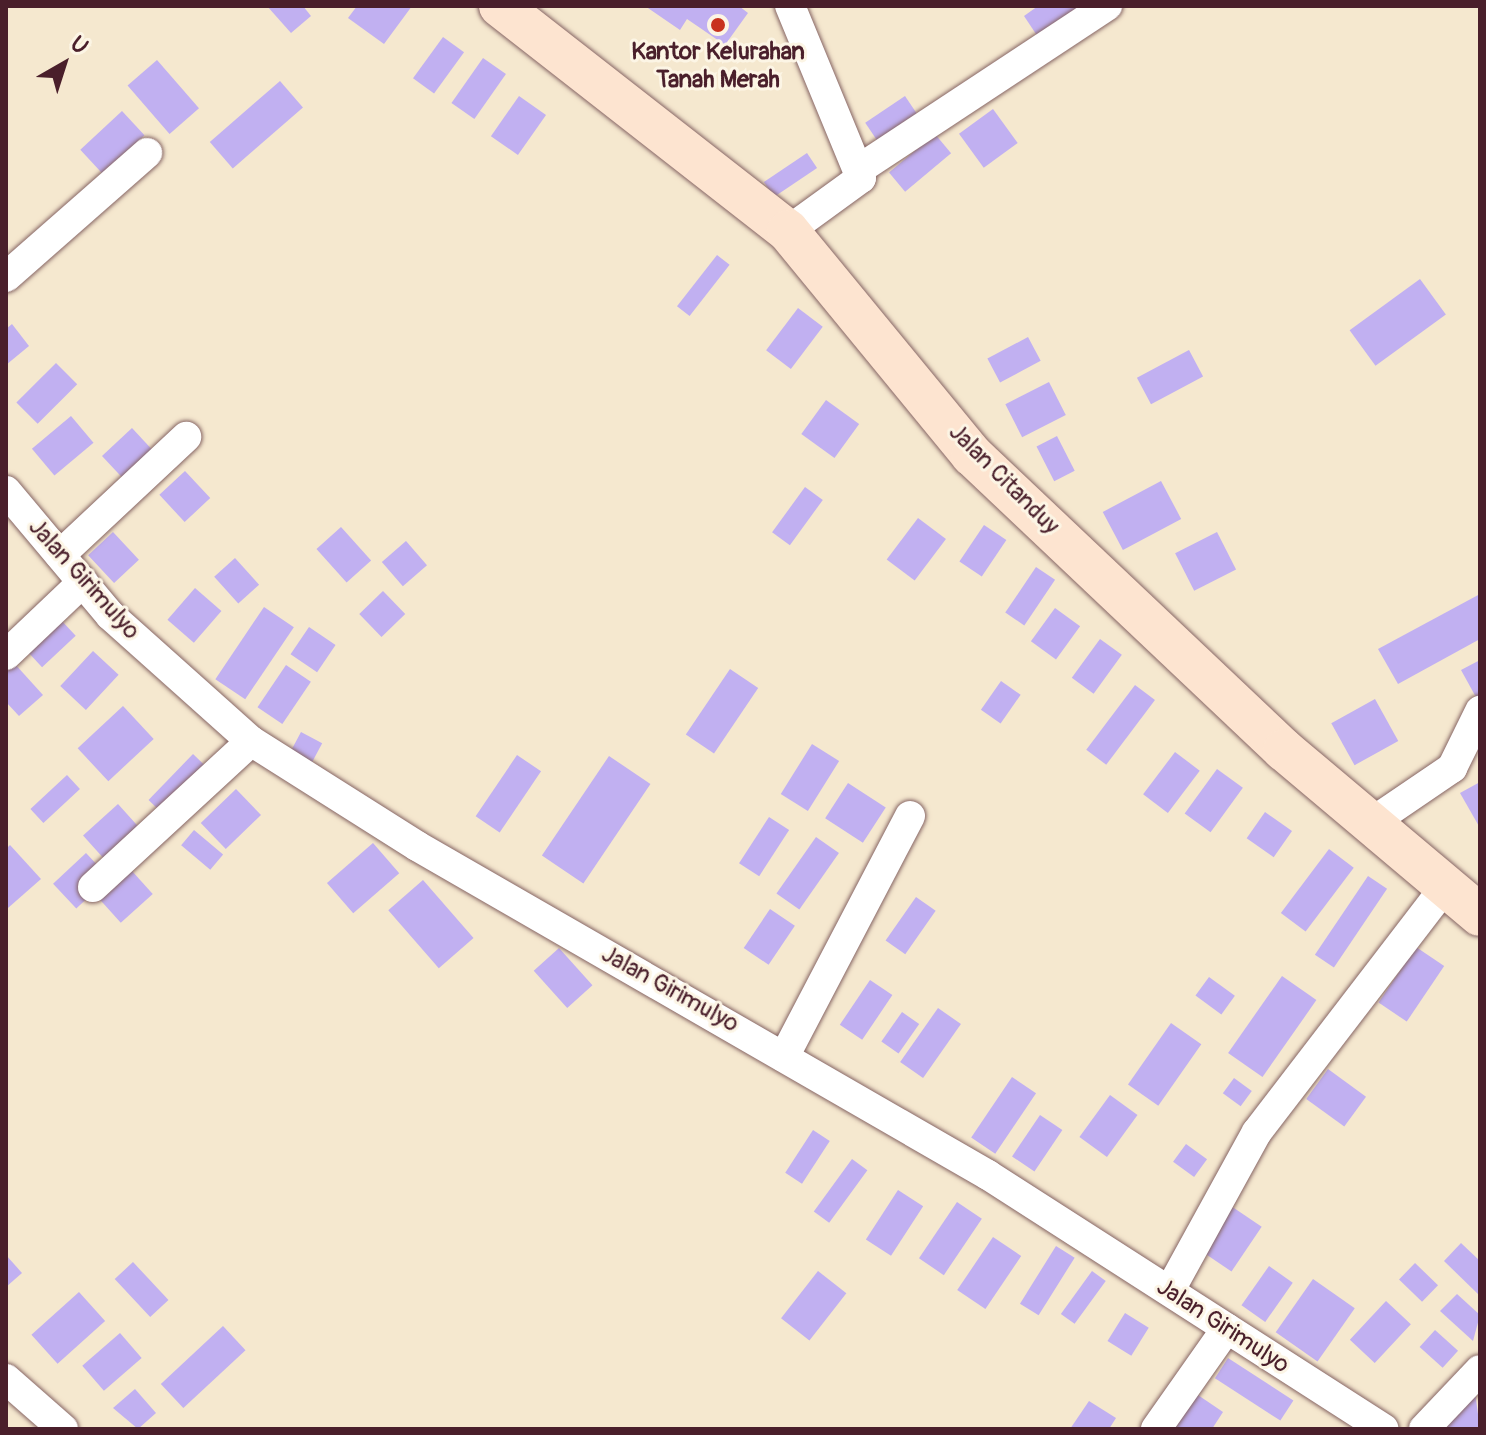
<!DOCTYPE html>
<html>
<head>
<meta charset="utf-8">
<style>
  body { margin:0 }
  #map { position:relative; width:1486px; height:1435px; overflow:hidden; background:#f5e8cf; font-family:Pangolin,sans-serif }
  div>[style] { position:absolute }
  [style*='--x'] { left:calc(var(--x)*1px); top:calc(var(--y)*1px); width:calc(var(--w)*1px); rotate:calc(var(--a)*1deg) }
  .building>* { inset:0; background:#c1b0f1; transform-origin:0 0 }
  .roads { filter:drop-shadow(0 0 2px #866564) drop-shadow(0 0 2px #866564) }
  .street>* { height:30px; margin:-15px; padding:0 15px; transform-origin:15px; border-radius:15px; background:#fff }
  .secondary>* { height:42px; margin:-21px; padding:0 21px; transform-origin:21px; border-radius:21px; background:#fde4d0 }
  .dots>* { width:22px; height:22px; translate:-50% -50%; box-sizing:border-box; border:4px solid #fcf5e5; border-radius:50% }
  span { translate:-50% -50%; white-space:nowrap; text-align:center; line-height:1.15; -webkit-text-stroke:6px #fcf5e5; paint-order:stroke }
  .poi-label { font-size:24px; color:#4a1f2b; font-weight:700 }
  .street-label { font-size:24px; color:#4a1f2b }
  .frame { position:absolute; inset:0; border:8px solid #4a1f2b; pointer-events:none }
  .north { position:absolute; left:24px; top:24px; width:80px; height:80px; -webkit-text-stroke:6px #fcf5e5; paint-order:stroke; rotate:39deg; font-size:22px; font-weight:700; line-height:32px; text-align:center; color:#4a1f2b }
  .north::after { content:''; display:block; margin:auto; width:28px; height:36px; background:#4a1f2b; clip-path:polygon(50% 0,100% 100%,50% 72%,0 100%) }
</style>
</head>
<body>
<div id="map">
  <div class="building">
    <i style="clip-path:polygon(267px 6px,303px 6px,311px 16px,291px 33px)"></i>
    <i style="clip-path:polygon(357px 6px,412px 6px,384px 44px,348px 18px)"></i>
    <i style="clip-path:polygon(645px 6px,739px 6px,748px 13px,725px 45px,687px 19px,680px 30px)"></i>
    <i style="clip-path:polygon(1038px 6px,1088px 6px,1040px 40px,1024px 16px)"></i>
    <i style="left:443px;top:37px;width:26px;height:51px;rotate:36deg"></i>
    <i style="left:483px;top:58px;width:28px;height:55px;rotate:35deg"></i>
    <i style="left:157px;top:60px;width:64px;height:39px;rotate:49deg"></i>
    <i style="left:280px;top:81px;width:35px;height:93px;rotate:49deg"></i>
    <i style="left:519px;top:96px;width:33px;height:49px;rotate:35deg"></i>
    <i style="left:905px;top:96px;width:27px;height:48px;rotate:56deg"></i>
    <i style="left:993px;top:109px;width:42px;height:42px;rotate:54deg"></i>
    <i style="left:122px;top:111px;width:33px;height:57px;rotate:47deg"></i>
    <i style="left:935px;top:134px;width:25px;height:60px;rotate:50deg"></i>
    <i style="left:807px;top:153px;width:18px;height:52px;rotate:56deg"></i>
    <i style="left:717px;top:255px;width:16px;height:65px;rotate:38deg"></i>
    <i style="left:1420px;top:279px;width:44px;height:87px;rotate:54deg"></i>
    <i style="left:798px;top:308px;width:31px;height:53px;rotate:37deg"></i>
    <i style="clip-path:polygon(12px 324px,29px 346px,6px 365px,6px 329px)"></i>
    <i style="left:1028px;top:337px;width:27px;height:46px;rotate:62deg"></i>
    <i style="left:1189px;top:350px;width:30px;height:59px;rotate:62deg"></i>
    <i style="left:56px;top:363px;width:30px;height:56px;rotate:45deg"></i>
    <i style="left:1049px;top:382px;width:37px;height:49px;rotate:63deg"></i>
    <i style="left:826px;top:400px;width:41px;height:42px;rotate:36deg"></i>
    <i style="left:71px;top:416px;width:35px;height:51px;rotate:50deg"></i>
    <i style="left:132px;top:428px;width:33px;height:41px;rotate:47deg"></i>
    <i style="left:1057px;top:436px;width:39px;height:23px;rotate:63deg"></i>
    <i style="left:185px;top:471px;width:37px;height:35px;rotate:47deg"></i>
    <i style="left:1161px;top:481px;width:43px;height:66px;rotate:62deg"></i>
    <i style="left:805px;top:487px;width:22px;height:56px;rotate:36deg"></i>
    <i style="left:918px;top:518px;width:35px;height:52px;rotate:37deg"></i>
    <i style="left:984px;top:525px;width:27px;height:44px;rotate:34deg"></i>
    <i style="left:341px;top:527px;width:45px;height:33px;rotate:48deg"></i>
    <i style="left:113px;top:532px;width:38px;height:34px;rotate:47deg"></i>
    <i style="left:1217px;top:532px;width:42px;height:47px;rotate:63deg"></i>
    <i style="left:406px;top:541px;width:32px;height:32px;rotate:49deg"></i>
    <i style="left:235px;top:558px;width:36px;height:28px;rotate:48deg"></i>
    <i style="left:1036px;top:567px;width:23px;height:55px;rotate:34deg"></i>
    <i style="left:195px;top:588px;width:35px;height:42px;rotate:41deg"></i>
    <i style="left:383px;top:591px;width:32px;height:33px;rotate:46deg"></i>
    <i style="clip-path:polygon(1480px 594px,1480px 639px,1398px 684px,1378px 649px)"></i>
    <i style="left:264px;top:607px;width:36px;height:87px;rotate:34deg"></i>
    <i style="left:1055px;top:608px;width:31px;height:41px;rotate:36deg"></i>
    <i style="left:60px;top:619px;width:23px;height:46px;rotate:47deg"></i>
    <i style="left:309px;top:627px;width:32px;height:33px;rotate:34deg"></i>
    <i style="left:1100px;top:639px;width:27px;height:48px;rotate:36deg"></i>
    <i style="left:93px;top:651px;width:35px;height:48px;rotate:43deg"></i>
    <i style="clip-path:polygon(1480px 660px,1480px 698px,1477px 699px,1461px 670px)"></i>
    <i style="clip-path:polygon(14px 663px,43px 695px,19px 716px,6px 702px,6px 670px)"></i>
    <i style="left:286px;top:665px;width:30px;height:51px;rotate:34deg"></i>
    <i style="left:730px;top:669px;width:34px;height:79px;rotate:34deg"></i>
    <i style="left:1001px;top:681px;width:24px;height:35px;rotate:35deg"></i>
    <i style="left:1135px;top:685px;width:25px;height:81px;rotate:37deg"></i>
    <i style="left:1375px;top:699px;width:48px;height:50px;rotate:61deg"></i>
    <i style="left:123px;top:706px;width:45px;height:62px;rotate:47deg"></i>
    <i style="left:301px;top:732px;width:24px;height:23px;rotate:28deg"></i>
    <i style="left:812px;top:744px;width:32px;height:59px;rotate:32deg"></i>
    <i style="left:1175px;top:752px;width:31px;height:53px;rotate:37deg"></i>
    <i style="left:193px;top:754px;width:36px;height:64px;rotate:44deg"></i>
    <i style="left:517px;top:755px;width:29px;height:74px;rotate:34deg"></i>
    <i style="left:609px;top:756px;width:50px;height:120px;rotate:34deg"></i>
    <i style="left:1217px;top:769px;width:32px;height:55px;rotate:36deg"></i>
    <i style="left:67px;top:775px;width:19px;height:50px;rotate:47deg"></i>
    <i style="clip-path:polygon(1480px 782px,1480px 828px,1460px 793px)"></i>
    <i style="left:848px;top:783px;width:45px;height:42px;rotate:33deg"></i>
    <i style="left:236px;top:789px;width:36px;height:49px;rotate:46deg"></i>
    <i style="left:118px;top:804px;width:46px;height:47px;rotate:48deg"></i>
    <i style="left:1265px;top:812px;width:33px;height:32px;rotate:35deg"></i>
    <i style="left:769px;top:817px;width:24px;height:55px;rotate:33deg"></i>
    <i style="left:194px;top:830px;width:38px;height:20px;rotate:40deg"></i>
    <i style="left:816px;top:837px;width:28px;height:69px;rotate:35deg"></i>
    <i style="left:373px;top:843px;width:40px;height:61px;rotate:49deg"></i>
    <i style="clip-path:polygon(10px 845px,41px 879px,8px 908px,6px 849px)"></i>
    <i style="left:1329px;top:849px;width:31px;height:80px;rotate:37deg"></i>
    <i style="left:86px;top:853px;width:34px;height:45px;rotate:47deg"></i>
    <i style="left:132px;top:871px;width:31px;height:43px;rotate:48deg"></i>
    <i style="left:1368px;top:876px;width:23px;height:95px;rotate:34deg"></i>
    <i style="left:423px;top:880px;width:77px;height:46px;rotate:49deg"></i>
    <i style="left:916px;top:897px;width:24px;height:53px;rotate:35deg"></i>
    <i style="left:770px;top:909px;width:30px;height:47px;rotate:34deg"></i>
    <i style="left:1416px;top:947px;width:34px;height:67px;rotate:34deg"></i>
    <i style="left:559px;top:948px;width:50px;height:34px;rotate:48deg"></i>
    <i style="left:1282px;top:976px;width:42px;height:94px;rotate:35deg"></i>
    <i style="left:1209px;top:977px;width:32px;height:23px;rotate:36deg"></i>
    <i style="left:870px;top:980px;width:27px;height:54px;rotate:34deg"></i>
    <i style="left:938px;top:1008px;width:28px;height:66px;rotate:35deg"></i>
    <i style="left:902px;top:1012px;width:21px;height:36px;rotate:35deg"></i>
    <i style="left:1171px;top:1023px;width:37px;height:75px;rotate:35deg"></i>
    <i style="left:1328px;top:1069px;width:47px;height:37px;rotate:36deg"></i>
    <i style="left:1012px;top:1077px;width:29px;height:73px;rotate:34deg"></i>
    <i style="left:1234px;top:1078px;width:22px;height:19px;rotate:36deg"></i>
    <i style="left:1110px;top:1095px;width:34px;height:52px;rotate:36deg"></i>
    <i style="left:1040px;top:1115px;width:27px;height:50px;rotate:34deg"></i>
    <i style="left:813px;top:1130px;width:20px;height:51px;rotate:33deg"></i>
    <i style="left:1186px;top:1144px;width:26px;height:22px;rotate:36deg"></i>
    <i style="left:852px;top:1159px;width:19px;height:65px;rotate:36deg"></i>
    <i style="left:898px;top:1190px;width:30px;height:59px;rotate:33deg"></i>
    <i style="left:957px;top:1202px;width:30px;height:68px;rotate:34deg"></i>
    <i style="left:1231px;top:1206px;width:37px;height:54px;rotate:34deg"></i>
    <i style="left:993px;top:1237px;width:34px;height:64px;rotate:34deg"></i>
    <i style="clip-path:polygon(1461px 1243px,1480px 1261px,1480px 1296px,1444px 1261px)"></i>
    <i style="left:1056px;top:1246px;width:22px;height:68px;rotate:32deg"></i>
    <i style="clip-path:polygon(6px 1255px,22px 1273px,6px 1287px)"></i>
    <i style="left:133px;top:1262px;width:52px;height:25px;rotate:47deg"></i>
    <i style="left:1415px;top:1263px;width:32px;height:23px;rotate:44deg"></i>
    <i style="left:1269px;top:1266px;width:29px;height:48px;rotate:35deg"></i>
    <i style="left:818px;top:1271px;width:36px;height:60px;rotate:38deg"></i>
    <i style="left:1092px;top:1271px;width:17px;height:53px;rotate:36deg"></i>
    <i style="left:1313px;top:1279px;width:51px;height:65px;rotate:35deg"></i>
    <i style="left:79px;top:1292px;width:39px;height:64px;rotate:48deg"></i>
    <i style="clip-path:polygon(1457px 1294px,1480px 1315px,1473px 1341px,1440px 1311px)"></i>
    <i style="left:1386px;top:1301px;width:34px;height:53px;rotate:43deg"></i>
    <i style="left:1125px;top:1313px;width:28px;height:33px;rotate:32deg"></i>
    <i style="left:223px;top:1326px;width:33px;height:85px;rotate:47deg"></i>
    <i style="left:1435px;top:1330px;width:31px;height:23px;rotate:42deg"></i>
    <i style="left:120px;top:1333px;width:33px;height:50px;rotate:49deg"></i>
    <i style="left:1228px;top:1358px;width:78px;height:24px;rotate:33deg"></i>
    <i style="clip-path:polygon(135px 1389px,156px 1413px,138px 1429px,113px 1408px)"></i>
    <i style="clip-path:polygon(1475px 1392px,1480px 1429px,1443px 1429px)"></i>
    <i style="clip-path:polygon(1195px 1393px,1223px 1412px,1212px 1429px,1170px 1429px)"></i>
    <i style="clip-path:polygon(1089px 1401px,1116px 1418px,1109px 1429px,1070px 1429px)"></i>
  </div>
  <div class="roads">
    <div class="street">
      <i style="--x:861;--y:168;--w:295;--a:-33.4"></i>
      <i style="--x:788;--y:231;--w:90;--a:-36"></i>
      <i style="--x:861;--y:178;--w:186;--a:-112.4"></i>
      <i style="--x:6;--y:277;--w:188;--a:-41.3"></i>
      <i style="--x:6;--y:491;--w:162;--a:50"></i>
      <i style="--x:110;--y:615;--w:189;--a:41.8"></i>
      <i style="--x:251;--y:741;--w:196;--a:32.3"></i>
      <i style="--x:417;--y:846;--w:659;--a:29.95"></i>
      <i style="--x:988;--y:1175;--w:470;--a:32.7"></i>
      <i style="--x:60;--y:555;--w:173;--a:-43.1"></i>
      <i style="--x:6;--y:655;--w:106;--a:-43.5"></i>
      <i style="--x:1368;--y:825;--w:102;--a:-34.2"></i>
      <i style="--x:1452;--y:768;--w:64;--a:-63.8"></i>
      <i style="--x:93;--y:887;--w:215;--a:-42.7"></i>
      <i style="--x:784;--y:1057;--w:272;--a:-62.4"></i>
      <i style="--x:1170;--y:1290;--w:180;--a:-61.2"></i>
      <i style="--x:1257;--y:1132;--w:305;--a:-52.5"></i>
      <i style="--x:6;--y:1379;--w:76;--a:41.3"></i>
      <i style="--x:1156;--y:1429;--w:123;--a:-54.9"></i>
      <i style="--x:1424;--y:1429;--w:81;--a:-46.5"></i>
    </div>
    <div class="secondary">
      <i style="--x:500;--y:6;--w:365;--a:38"></i>
      <i style="--x:788;--y:231;--w:290;--a:50.6"></i>
      <i style="--x:972;--y:455;--w:429;--a:43.4"></i>
      <i style="--x:1284;--y:750;--w:256;--a:40.1"></i>
    </div>
  </div>
  <div class="dots">
    <i style="left:718px;top:25px;background:#c8321e"></i>
  </div>
  <div class="poi-label">
    <span style="left:718px;top:66px">Kantor Kelurahan<br>Tanah Merah</span>
  </div>
  <div class="street-label">
    <span style="left:1004px;top:479px;rotate:45deg">Jalan Citanduy</span>
    <span style="left:84px;top:579px;rotate:48deg">Jalan Girimulyo</span>
    <span style="left:670px;top:989px;rotate:29deg">Jalan Girimulyo</span>
    <span style="left:1223px;top:1326px;rotate:33deg">Jalan Girimulyo</span>
  </div>
  <div class="frame"></div>
  <div class="north">U</div>
</div>
</body>
</html>
